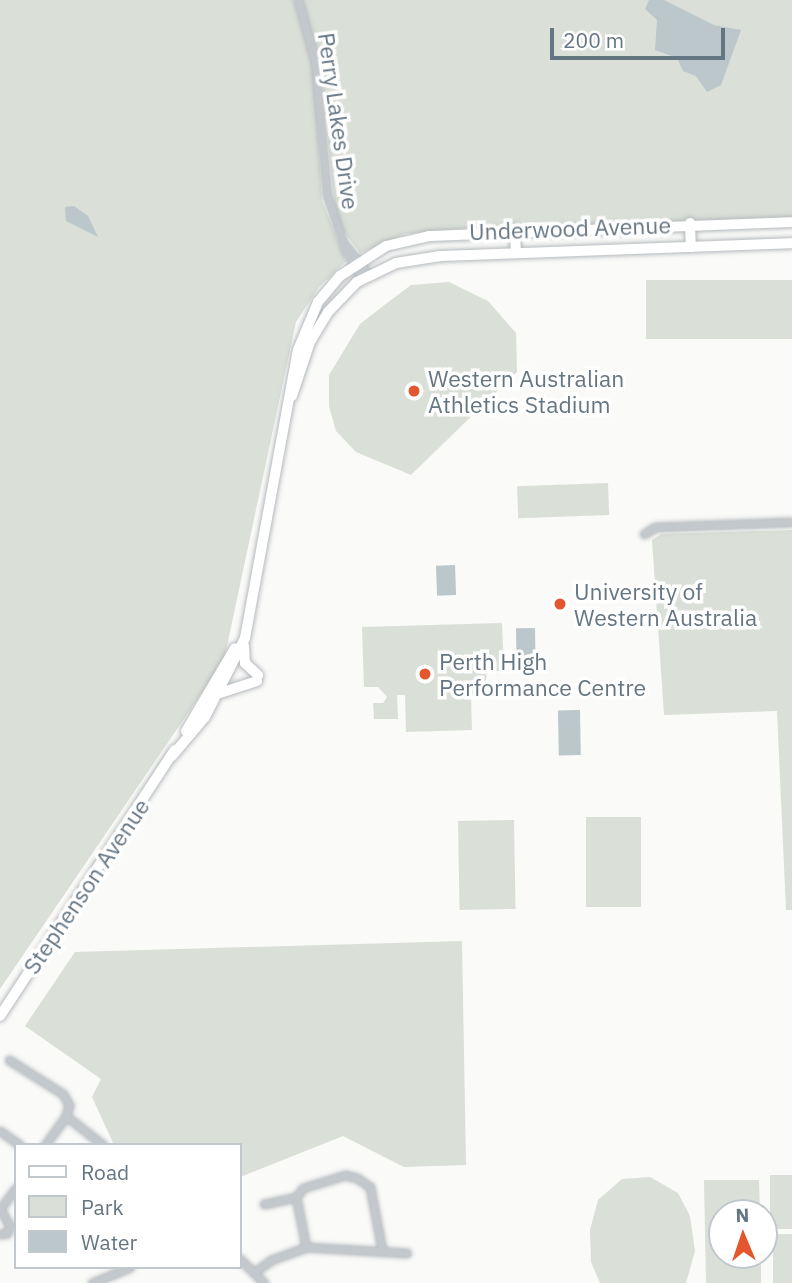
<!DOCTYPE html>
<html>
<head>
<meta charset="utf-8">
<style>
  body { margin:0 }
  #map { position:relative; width:792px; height:1283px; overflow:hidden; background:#fafaf8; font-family:"IBM Plex Sans",sans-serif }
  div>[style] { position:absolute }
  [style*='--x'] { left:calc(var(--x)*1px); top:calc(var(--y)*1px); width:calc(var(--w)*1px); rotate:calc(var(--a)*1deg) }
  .green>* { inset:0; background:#dadfd7; transform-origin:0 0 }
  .water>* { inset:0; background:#bbc7cb; transform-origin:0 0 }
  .roads { filter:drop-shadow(0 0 2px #b5babe) drop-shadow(0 0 2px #b5babe) }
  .minor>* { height:7px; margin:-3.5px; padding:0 3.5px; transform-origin:3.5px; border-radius:3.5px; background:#c3c8cc }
  .major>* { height:10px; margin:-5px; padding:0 5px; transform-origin:5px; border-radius:5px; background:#fff }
  .dots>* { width:19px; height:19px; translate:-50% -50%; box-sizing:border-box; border:4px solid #fff; border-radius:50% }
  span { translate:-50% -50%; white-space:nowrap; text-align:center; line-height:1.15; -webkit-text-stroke:7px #fff; paint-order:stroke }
  .street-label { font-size:23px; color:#657683 }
  .poi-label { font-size:23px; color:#657683 }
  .left { translate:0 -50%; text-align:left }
  .legend { position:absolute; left:14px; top:1143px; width:228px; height:126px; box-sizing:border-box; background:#fff; border:2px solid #c1c8cd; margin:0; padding:9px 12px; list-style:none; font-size:21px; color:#657683 }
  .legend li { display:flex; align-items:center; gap:14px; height:35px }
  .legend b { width:35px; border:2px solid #c1c8cd }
  .north { position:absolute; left:708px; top:1199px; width:70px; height:70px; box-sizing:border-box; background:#fff; border:2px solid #c1c8cd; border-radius:50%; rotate:358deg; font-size:19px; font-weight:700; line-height:28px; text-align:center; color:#657683 }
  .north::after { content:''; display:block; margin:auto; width:24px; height:32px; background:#e4572e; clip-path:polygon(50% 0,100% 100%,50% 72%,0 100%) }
  .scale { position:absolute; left:550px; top:28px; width:175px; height:32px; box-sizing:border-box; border:4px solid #657683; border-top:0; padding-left:9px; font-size:21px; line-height:24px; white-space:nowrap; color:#657683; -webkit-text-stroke:5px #fff; paint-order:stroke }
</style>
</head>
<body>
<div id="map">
  <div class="green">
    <i style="clip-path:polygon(0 0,294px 0,314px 69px,322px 201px,346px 261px,319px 287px,296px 322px,224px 660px,0 989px)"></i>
    <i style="clip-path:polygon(302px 0,792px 0,792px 218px,470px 228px,405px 234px,360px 253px,341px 228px,334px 203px,321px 68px)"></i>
    <i style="left:792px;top:280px;width:59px;height:146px;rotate:90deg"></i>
    <i style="clip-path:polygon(449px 282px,488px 301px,516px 333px,517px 372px,411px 475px,356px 452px,336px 431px,329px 406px,329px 375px,360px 324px,387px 303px,411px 285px)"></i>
    <i style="left:608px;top:483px;width:32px;height:91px;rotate:88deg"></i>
    <i style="clip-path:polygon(792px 530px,792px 910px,786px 910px,777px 711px,664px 715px,652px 540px,661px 534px)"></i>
    <i style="clip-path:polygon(502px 623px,504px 671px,487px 671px,485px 689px,471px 696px,472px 730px,406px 732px,405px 695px,397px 695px,398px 719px,374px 719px,373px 703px,383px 703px,387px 697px,378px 687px,364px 687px,362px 627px)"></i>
    <i style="left:586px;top:817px;width:55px;height:90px"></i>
    <i style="left:514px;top:820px;width:89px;height:56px;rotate:89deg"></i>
    <i style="clip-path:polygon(462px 941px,466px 1165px,404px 1167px,343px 1136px,240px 1177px,240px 1145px,114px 1145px,92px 1097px,101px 1079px,25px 1026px,75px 952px)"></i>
    <i style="left:770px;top:1175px;width:22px;height:54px"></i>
    <i style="clip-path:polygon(650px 1177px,678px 1193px,690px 1216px,695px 1251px,686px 1283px,600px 1283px,591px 1262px,590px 1230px,598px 1200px,622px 1179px)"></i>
    <i style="clip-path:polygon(704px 1180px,759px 1180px,760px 1213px,722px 1213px,722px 1255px,761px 1255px,761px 1283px,706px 1283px)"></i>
    <i style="left:773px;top:1234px;width:19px;height:49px"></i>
  </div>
  <div class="water">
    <i style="clip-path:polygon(649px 0,664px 0,714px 25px,741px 30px,721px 85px,707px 92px,696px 76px,683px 71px,677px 58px,655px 50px,657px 20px,645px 9px)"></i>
    <i style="clip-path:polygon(74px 206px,88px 216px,98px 237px,66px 221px,65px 207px)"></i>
    <i style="left:455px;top:565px;width:30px;height:19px;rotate:88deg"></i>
    <i style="left:535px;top:628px;width:43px;height:19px;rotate:89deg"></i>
    <i style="left:580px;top:710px;width:45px;height:22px;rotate:89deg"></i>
  </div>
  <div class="roads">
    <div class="minor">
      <i style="--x:298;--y:0;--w:63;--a:74.4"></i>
      <i style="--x:315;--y:61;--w:135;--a:84.9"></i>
      <i style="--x:327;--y:195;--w:59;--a:71.3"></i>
      <i style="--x:346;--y:251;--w:33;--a:59"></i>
      <i style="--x:346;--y:246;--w:37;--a:52"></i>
      <i style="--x:644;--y:534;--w:13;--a:-32"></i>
      <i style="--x:655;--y:527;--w:137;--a:-2.1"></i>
      <i style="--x:9;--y:1060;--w:64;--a:32.2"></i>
      <i style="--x:63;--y:1094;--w:13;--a:61"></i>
      <i style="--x:69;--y:1105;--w:11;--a:105"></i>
      <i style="--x:0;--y:1131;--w:24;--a:35"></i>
      <i style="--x:45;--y:1145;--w:36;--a:-54"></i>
      <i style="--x:66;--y:1116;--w:47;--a:38.1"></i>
      <i style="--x:296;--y:1197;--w:11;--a:-52"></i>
      <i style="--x:303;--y:1188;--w:44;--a:-17.2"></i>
      <i style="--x:345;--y:1175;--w:12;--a:14"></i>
      <i style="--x:357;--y:1178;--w:16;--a:35"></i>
      <i style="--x:370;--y:1187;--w:64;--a:79.2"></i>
      <i style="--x:264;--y:1204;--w:33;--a:-12"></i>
      <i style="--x:296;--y:1197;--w:51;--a:78.7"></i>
      <i style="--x:0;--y:1209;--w:20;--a:60"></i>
      <i style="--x:10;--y:1226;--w:8;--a:113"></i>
      <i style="--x:7;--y:1233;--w:7;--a:172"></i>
      <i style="--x:0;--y:1209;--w:26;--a:-53"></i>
      <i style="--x:240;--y:1259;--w:34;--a:45"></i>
      <i style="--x:256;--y:1271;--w:19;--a:-36"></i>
      <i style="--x:271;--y:1260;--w:37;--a:-20"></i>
      <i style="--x:306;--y:1247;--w:101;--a:3.4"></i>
      <i style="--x:92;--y:1283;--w:41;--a:-22.8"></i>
    </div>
    <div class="major">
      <i style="--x:690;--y:223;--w:24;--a:88"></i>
      <i style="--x:515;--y:229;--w:24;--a:88"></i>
      <i style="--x:292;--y:396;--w:57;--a:-71.6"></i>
      <i style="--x:310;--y:342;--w:35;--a:-59"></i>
      <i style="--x:328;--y:312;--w:42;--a:-46"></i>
      <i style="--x:357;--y:282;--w:43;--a:-26"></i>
      <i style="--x:396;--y:263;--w:45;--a:-9"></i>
      <i style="--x:440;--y:256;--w:352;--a:-2.1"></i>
      <i style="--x:244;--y:646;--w:17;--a:87"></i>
      <i style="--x:245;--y:663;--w:18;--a:43"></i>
      <i style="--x:220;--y:693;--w:39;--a:-18"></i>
      <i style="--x:186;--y:731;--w:96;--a:-59.4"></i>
      <i style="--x:172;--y:756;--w:51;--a:-49.8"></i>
      <i style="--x:205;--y:717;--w:89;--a:-63.1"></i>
      <i style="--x:245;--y:638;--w:293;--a:-79.6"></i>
      <i style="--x:298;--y:350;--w:52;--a:-67.4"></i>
      <i style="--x:318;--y:302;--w:34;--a:-50"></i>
      <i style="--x:340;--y:276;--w:55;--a:-33.1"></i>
      <i style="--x:386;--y:246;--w:44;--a:-13.1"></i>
      <i style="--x:429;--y:236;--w:363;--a:-2.2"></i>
      <i style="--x:0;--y:1016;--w:318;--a:-56.7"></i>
    </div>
  </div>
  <div class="dots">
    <i style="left:414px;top:391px;background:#e4572e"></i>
    <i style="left:560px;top:604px;background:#e4572e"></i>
    <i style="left:425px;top:674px;background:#e4572e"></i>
  </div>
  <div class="street-label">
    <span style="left:339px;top:121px;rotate:82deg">Perry Lakes Drive</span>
    <span style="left:570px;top:228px;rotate:-2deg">Underwood Avenue</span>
    <span style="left:86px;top:886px;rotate:-56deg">Stephenson Avenue</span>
  </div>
  <div class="poi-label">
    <span class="left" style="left:428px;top:391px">Western Australian<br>Athletics Stadium</span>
    <span class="left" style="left:574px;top:604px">University of<br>Western Australia</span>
    <span class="left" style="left:439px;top:674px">Perth High<br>Performance Centre</span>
  </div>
  <ul class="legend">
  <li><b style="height:9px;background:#fff"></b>Road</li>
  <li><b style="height:19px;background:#dadfd7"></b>Park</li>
  <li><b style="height:19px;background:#bbc7cb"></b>Water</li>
  </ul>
  <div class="north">N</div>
  <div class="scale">200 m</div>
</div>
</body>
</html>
